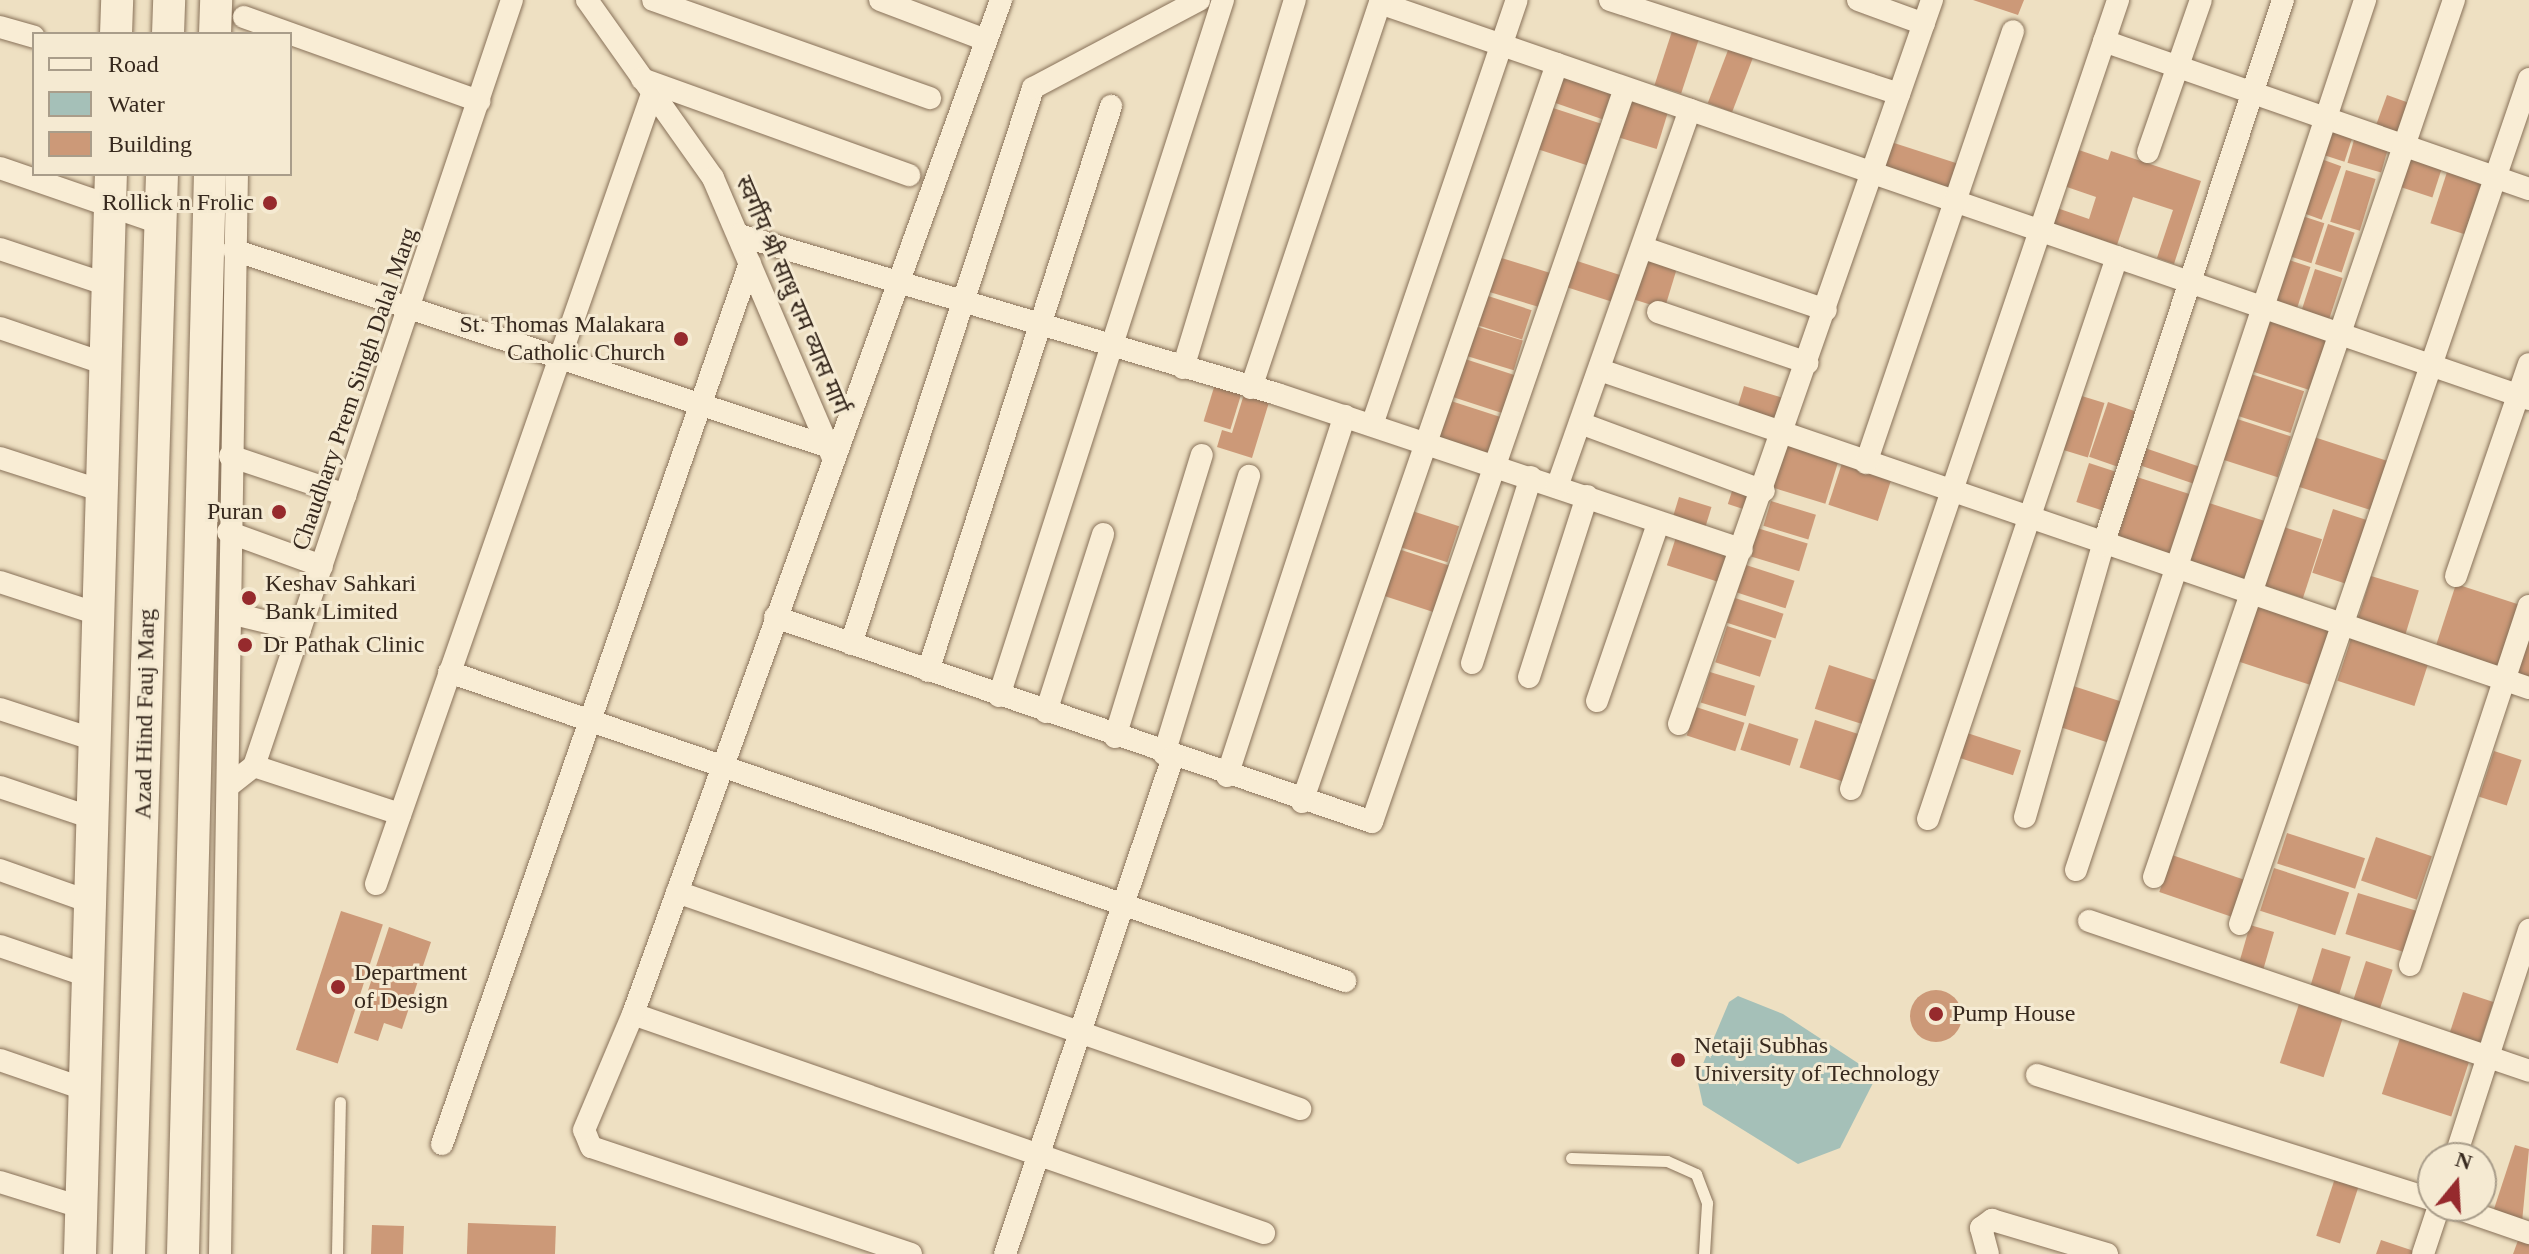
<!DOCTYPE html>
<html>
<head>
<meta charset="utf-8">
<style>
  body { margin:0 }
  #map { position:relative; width:2529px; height:1254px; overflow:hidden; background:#eee0c2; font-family:"Times New Roman","Noto Sans Devanagari",serif }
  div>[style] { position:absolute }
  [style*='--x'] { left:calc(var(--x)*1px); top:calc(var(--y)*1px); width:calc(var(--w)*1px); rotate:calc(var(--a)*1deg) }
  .water>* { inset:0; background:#a5c0b8 }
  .building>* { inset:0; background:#cc9978; transform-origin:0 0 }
  .round { border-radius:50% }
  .roads { filter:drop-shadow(0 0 2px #887159) drop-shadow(0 0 2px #887159) }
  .lane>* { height:11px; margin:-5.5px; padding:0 5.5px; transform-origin:5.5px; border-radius:5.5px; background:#f9edd5 }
  .street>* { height:22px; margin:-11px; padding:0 11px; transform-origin:11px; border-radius:11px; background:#f9edd5 }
  .secondary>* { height:32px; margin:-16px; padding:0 16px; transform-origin:16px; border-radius:16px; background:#f9edd5 }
  .dots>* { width:22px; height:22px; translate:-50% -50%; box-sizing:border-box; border:4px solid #f5ead2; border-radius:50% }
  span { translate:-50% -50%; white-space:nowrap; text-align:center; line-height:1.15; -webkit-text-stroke:6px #f5ead2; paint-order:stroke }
  .poi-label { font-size:24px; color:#37291e }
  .right { translate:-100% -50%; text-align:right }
  .left { translate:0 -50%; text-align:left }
  .street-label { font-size:24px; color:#37291e }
  .legend { position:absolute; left:32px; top:32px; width:260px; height:144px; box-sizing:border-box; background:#f5ead2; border:2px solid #a99d8a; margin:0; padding:10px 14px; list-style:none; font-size:24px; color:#37291e }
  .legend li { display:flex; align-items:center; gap:16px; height:40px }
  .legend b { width:40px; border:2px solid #a99d8a }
  .north { position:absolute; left:2417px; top:1142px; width:80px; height:80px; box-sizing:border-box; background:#f5ead2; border:2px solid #a99d8a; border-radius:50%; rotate:18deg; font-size:22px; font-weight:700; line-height:32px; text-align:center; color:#37291e }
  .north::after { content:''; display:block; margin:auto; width:28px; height:36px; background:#962a2d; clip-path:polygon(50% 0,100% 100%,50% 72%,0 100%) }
</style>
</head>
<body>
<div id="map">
  <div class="water">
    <i style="clip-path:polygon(1738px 996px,1783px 1014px,1870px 1071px,1873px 1083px,1840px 1148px,1798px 1164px,1703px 1105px,1697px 1078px,1729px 1002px)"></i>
  </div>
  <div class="building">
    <i style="clip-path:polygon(1973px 0,2024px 0,2018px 15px)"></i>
    <i style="left:1674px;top:25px;width:28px;height:63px;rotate:18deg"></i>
    <i style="left:1730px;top:45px;width:26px;height:62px;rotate:21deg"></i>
    <i style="left:1564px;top:71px;width:52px;height:33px;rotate:19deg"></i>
    <i style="left:2387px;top:95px;width:23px;height:35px;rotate:20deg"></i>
    <i style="left:1630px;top:96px;width:41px;height:43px;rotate:17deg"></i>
    <i style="left:1550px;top:107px;width:54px;height:44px;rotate:18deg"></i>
    <i style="left:2322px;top:124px;width:33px;height:29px;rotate:18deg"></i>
    <i style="left:2356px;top:133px;width:35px;height:31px;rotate:16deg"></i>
    <i style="left:1891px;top:142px;width:78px;height:28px;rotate:18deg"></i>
    <i style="clip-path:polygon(2076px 149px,2108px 160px,2111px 151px,2201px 181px,2174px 264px,2157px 258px,2173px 210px,2133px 197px,2117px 245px,2052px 224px,2057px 208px,2089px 219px,2096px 197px,2064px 186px)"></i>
    <i style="left:2409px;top:153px;width:36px;height:35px;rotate:18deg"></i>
    <i style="left:2313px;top:156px;width:30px;height:57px;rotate:20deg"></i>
    <i style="left:2448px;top:169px;width:36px;height:57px;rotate:18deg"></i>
    <i style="left:2346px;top:170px;width:31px;height:54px;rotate:17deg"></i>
    <i style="left:2293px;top:213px;width:33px;height:42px;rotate:18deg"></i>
    <i style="left:2328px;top:224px;width:28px;height:42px;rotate:18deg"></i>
    <i style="left:1495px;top:256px;width:57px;height:36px;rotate:17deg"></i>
    <i style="left:1642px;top:256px;width:37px;height:44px;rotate:17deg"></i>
    <i style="left:2280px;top:257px;width:32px;height:46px;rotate:18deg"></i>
    <i style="left:1571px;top:259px;width:62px;height:28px;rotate:18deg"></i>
    <i style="left:2315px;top:269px;width:29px;height:48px;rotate:18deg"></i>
    <i style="left:1485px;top:295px;width:49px;height:31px;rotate:18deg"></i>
    <i style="left:2266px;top:317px;width:68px;height:56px;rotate:18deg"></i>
    <i style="left:1475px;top:326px;width:50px;height:31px;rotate:17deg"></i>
    <i style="left:1462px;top:358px;width:55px;height:40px;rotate:18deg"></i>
    <i style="left:2248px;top:373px;width:59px;height:44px;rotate:18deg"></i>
    <i style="left:1215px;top:384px;width:28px;height:39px;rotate:17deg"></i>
    <i style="left:1744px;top:386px;width:50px;height:23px;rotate:17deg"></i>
    <i style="clip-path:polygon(1245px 391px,1270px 399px,1252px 458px,1217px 447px,1222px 430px,1232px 433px)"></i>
    <i style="left:2072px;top:393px;width:34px;height:57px;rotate:17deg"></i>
    <i style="left:1451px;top:401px;width:52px;height:42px;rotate:18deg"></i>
    <i style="left:2108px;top:402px;width:31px;height:58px;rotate:19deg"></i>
    <i style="left:2231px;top:417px;width:63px;height:43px;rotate:18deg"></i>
    <i style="left:2314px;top:437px;width:79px;height:52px;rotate:18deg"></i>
    <i style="left:1784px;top:444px;width:57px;height:45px;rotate:17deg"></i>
    <i style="left:2145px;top:448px;width:67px;height:18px;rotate:19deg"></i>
    <i style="left:1842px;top:463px;width:52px;height:44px;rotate:18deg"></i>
    <i style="left:2089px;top:463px;width:29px;height:41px;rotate:18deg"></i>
    <i style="left:2137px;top:477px;width:64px;height:63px;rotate:18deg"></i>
    <i style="left:1734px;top:485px;width:25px;height:20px;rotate:18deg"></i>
    <i style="left:1679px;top:497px;width:34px;height:28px;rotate:17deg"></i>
    <i style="left:1771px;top:501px;width:47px;height:26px;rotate:17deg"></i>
    <i style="left:2203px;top:501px;width:65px;height:64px;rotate:18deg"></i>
    <i style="left:1403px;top:508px;width:59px;height:38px;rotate:18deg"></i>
    <i style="left:2333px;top:509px;width:41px;height:67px;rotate:18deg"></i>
    <i style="left:2284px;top:527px;width:40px;height:62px;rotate:18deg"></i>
    <i style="left:1757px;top:528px;width:53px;height:29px;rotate:17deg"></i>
    <i style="left:1678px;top:531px;width:56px;height:36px;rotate:18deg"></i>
    <i style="left:1389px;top:546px;width:64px;height:49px;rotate:18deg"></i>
    <i style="left:1746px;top:565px;width:51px;height:29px;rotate:18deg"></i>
    <i style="left:2371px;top:576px;width:50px;height:47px;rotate:17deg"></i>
    <i style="left:2456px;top:584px;width:66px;height:65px;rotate:18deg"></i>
    <i style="left:1735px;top:598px;width:51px;height:26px;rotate:18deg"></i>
    <i style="left:2259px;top:601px;width:80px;height:64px;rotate:18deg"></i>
    <i style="left:1727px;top:626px;width:47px;height:38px;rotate:18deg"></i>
    <i style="clip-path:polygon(2529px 638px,2529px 678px,2517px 674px)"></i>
    <i style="left:2351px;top:639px;width:81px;height:44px;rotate:18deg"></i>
    <i style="left:1829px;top:665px;width:52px;height:46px;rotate:18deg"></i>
    <i style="left:1710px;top:672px;width:47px;height:32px;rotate:17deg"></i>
    <i style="left:2067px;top:684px;width:61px;height:43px;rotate:18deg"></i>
    <i style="left:1696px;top:707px;width:51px;height:30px;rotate:18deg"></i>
    <i style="left:1815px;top:720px;width:52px;height:50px;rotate:18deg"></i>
    <i style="left:1749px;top:723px;width:52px;height:28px;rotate:18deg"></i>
    <i style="left:1964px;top:732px;width:60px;height:26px;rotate:18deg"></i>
    <i style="left:2494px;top:751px;width:29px;height:48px;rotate:18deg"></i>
    <i style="left:2287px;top:833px;width:82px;height:32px;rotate:18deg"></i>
    <i style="left:2376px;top:837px;width:59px;height:46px;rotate:19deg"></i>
    <i style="left:2172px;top:855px;width:81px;height:39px;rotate:19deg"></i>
    <i style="left:2274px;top:868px;width:79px;height:45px;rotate:18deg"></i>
    <i style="left:2358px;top:893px;width:67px;height:43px;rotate:17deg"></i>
    <i style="left:341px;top:911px;width:44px;height:146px;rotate:18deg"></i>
    <i style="left:2250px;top:925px;width:25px;height:43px;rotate:16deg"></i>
    <i style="clip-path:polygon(389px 927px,431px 942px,402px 1029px,384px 1023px,378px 1041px,354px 1033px)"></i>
    <i style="left:2322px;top:948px;width:30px;height:41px;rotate:17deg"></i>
    <i style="left:2366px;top:961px;width:28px;height:43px;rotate:18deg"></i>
    <i class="round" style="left:1910px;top:990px;width:52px;height:52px"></i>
    <i style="left:2463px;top:992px;width:32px;height:46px;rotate:18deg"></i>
    <i style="left:2299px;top:1004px;width:46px;height:62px;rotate:18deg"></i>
    <i style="left:2401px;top:1035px;width:73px;height:62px;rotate:18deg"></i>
    <i style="clip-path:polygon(2515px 1145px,2529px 1149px,2522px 1222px,2493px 1212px)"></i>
    <i style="left:2336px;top:1175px;width:25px;height:64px;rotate:18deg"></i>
    <i style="left:468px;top:1223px;width:88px;height:31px;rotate:2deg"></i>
    <i style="left:372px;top:1225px;width:32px;height:29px;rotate:2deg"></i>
    <i style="clip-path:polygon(2520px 1235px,2529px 1238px,2529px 1254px,2513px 1254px)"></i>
    <i style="clip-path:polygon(2381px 1240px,2414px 1251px,2413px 1254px,2376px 1254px)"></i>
  </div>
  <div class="roads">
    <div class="lane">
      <i style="--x:1571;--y:1158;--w:96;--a:1.8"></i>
      <i style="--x:1667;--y:1161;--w:32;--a:24"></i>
      <i style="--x:1696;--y:1174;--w:31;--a:69"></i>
      <i style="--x:1707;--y:1203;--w:51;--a:93.4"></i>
      <i style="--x:337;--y:1254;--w:152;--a:-88.9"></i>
    </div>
    <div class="street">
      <i style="--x:587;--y:0;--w:218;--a:54.7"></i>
      <i style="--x:713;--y:178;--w:302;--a:66.8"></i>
      <i style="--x:653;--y:0;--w:294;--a:19.5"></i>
      <i style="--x:880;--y:0;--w:113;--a:20.7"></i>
      <i style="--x:1610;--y:0;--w:304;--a:18"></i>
      <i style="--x:1858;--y:0;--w:70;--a:20"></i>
      <i style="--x:1380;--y:3;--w:1215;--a:19.02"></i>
      <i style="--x:244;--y:17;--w:250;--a:19.7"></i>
      <i style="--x:0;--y:27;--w:35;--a:16"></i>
      <i style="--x:2104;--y:41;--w:450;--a:19.2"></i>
      <i style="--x:642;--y:79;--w:284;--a:19.8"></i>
      <i style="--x:2148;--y:152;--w:161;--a:-70.8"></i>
      <i style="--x:0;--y:168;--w:169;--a:19"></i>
      <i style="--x:739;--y:235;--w:561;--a:16.46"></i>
      <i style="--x:1277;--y:394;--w:490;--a:18.5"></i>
      <i style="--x:1644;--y:248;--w:192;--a:18.8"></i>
      <i style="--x:0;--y:249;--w:114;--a:18.4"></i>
      <i style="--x:234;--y:250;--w:627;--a:18.32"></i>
      <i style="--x:1658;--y:312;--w:158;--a:18.8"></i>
      <i style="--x:0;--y:328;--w:112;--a:18.8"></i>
      <i style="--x:1183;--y:368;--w:385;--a:-73.1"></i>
      <i style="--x:1600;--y:370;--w:982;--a:18.9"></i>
      <i style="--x:1251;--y:388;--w:409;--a:-71.5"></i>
      <i style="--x:1580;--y:423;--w:196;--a:20.3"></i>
      <i style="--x:1372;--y:425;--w:449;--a:-71.2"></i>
      <i style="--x:230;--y:456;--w:122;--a:18.6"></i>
      <i style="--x:0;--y:458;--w:107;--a:17.9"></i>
      <i style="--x:1866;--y:463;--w:456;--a:-71.2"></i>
      <i style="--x:1557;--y:487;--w:400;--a:-70.6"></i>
      <i style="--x:228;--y:532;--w:100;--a:19.9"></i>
      <i style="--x:2456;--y:576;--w:224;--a:-71"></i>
      <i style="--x:0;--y:582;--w:103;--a:18.1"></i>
      <i style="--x:230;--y:613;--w:72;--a:13.7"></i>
      <i style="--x:775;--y:617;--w:631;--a:18.95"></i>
      <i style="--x:1372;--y:822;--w:776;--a:-70.98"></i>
      <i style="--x:851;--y:644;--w:585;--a:-71.87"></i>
      <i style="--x:1033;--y:88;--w:188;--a:-27.9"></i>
      <i style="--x:1472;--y:663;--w:195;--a:-72.4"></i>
      <i style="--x:928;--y:671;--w:594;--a:-72.05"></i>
      <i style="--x:449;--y:672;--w:948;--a:19.03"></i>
      <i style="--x:1529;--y:677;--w:190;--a:-72.2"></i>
      <i style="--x:999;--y:696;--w:731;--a:-72.16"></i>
      <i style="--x:1597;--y:701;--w:187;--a:-71"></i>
      <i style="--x:0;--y:709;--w:100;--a:18.1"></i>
      <i style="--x:1046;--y:712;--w:187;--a:-72.2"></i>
      <i style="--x:1679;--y:724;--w:767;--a:-70.74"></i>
      <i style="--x:1115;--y:737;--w:295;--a:-72.9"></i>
      <i style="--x:1164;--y:754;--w:291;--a:-73"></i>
      <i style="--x:254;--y:766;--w:154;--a:18.2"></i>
      <i style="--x:1227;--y:776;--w:379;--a:-71.9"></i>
      <i style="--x:231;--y:784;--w:29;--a:-38"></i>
      <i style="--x:254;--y:766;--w:808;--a:-71.39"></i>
      <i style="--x:0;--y:787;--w:97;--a:18.6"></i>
      <i style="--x:1851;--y:789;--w:833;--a:-71.3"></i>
      <i style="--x:1302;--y:802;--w:781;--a:-70.94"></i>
      <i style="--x:2025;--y:817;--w:283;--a:-74"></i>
      <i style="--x:2103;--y:545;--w:574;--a:-71.72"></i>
      <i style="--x:1928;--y:819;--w:593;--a:-71.41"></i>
      <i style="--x:0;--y:870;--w:96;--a:19.6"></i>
      <i style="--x:2076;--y:870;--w:917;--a:-71.62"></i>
      <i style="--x:2154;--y:877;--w:927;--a:-71.12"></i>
      <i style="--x:376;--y:884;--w:837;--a:-70.74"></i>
      <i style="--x:677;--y:892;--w:660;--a:19.2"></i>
      <i style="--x:2089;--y:921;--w:465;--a:18.8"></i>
      <i style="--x:2240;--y:924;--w:893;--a:-71.12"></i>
      <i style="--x:0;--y:946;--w:93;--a:18.8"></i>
      <i style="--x:2410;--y:965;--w:378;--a:-71.7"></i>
      <i style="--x:633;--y:1014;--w:668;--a:19.14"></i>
      <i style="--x:0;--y:1060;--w:89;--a:19"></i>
      <i style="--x:2037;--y:1075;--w:415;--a:17.5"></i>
      <i style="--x:442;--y:1144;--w:933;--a:-70.73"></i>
      <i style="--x:2455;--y:1158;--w:240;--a:-72"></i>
      <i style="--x:0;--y:1182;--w:85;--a:17.2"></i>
      <i style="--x:2451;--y:1206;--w:83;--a:19.1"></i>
      <i style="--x:220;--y:1254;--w:1080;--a:-89.1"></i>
      <i style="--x:911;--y:1254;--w:337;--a:-161.5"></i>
      <i style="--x:591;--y:1147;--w:18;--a:-112"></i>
      <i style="--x:584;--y:1130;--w:126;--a:-67.1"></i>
      <i style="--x:633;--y:1014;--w:1079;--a:-70.05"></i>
      <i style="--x:1005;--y:1254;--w:525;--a:-71.32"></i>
      <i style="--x:1988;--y:1254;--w:27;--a:-105"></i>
      <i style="--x:1981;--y:1228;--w:14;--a:-36"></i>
      <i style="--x:1992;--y:1220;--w:120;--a:16.5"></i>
      <i style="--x:2423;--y:1254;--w:51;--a:-71.6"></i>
    </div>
    <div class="secondary">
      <i style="--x:116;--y:34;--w:34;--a:-88"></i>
      <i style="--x:168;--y:34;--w:34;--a:-88"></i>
      <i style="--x:215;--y:34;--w:34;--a:-88"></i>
      <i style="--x:80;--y:1254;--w:1080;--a:-88.36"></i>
      <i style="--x:129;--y:1254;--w:1081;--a:-88.25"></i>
      <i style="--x:183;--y:1254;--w:1080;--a:-88.57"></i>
    </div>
  </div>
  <div class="dots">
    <i style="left:270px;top:203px;background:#962a2d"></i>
    <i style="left:681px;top:339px;background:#962a2d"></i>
    <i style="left:279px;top:512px;background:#962a2d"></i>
    <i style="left:249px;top:598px;background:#962a2d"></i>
    <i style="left:245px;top:645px;background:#962a2d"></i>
    <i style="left:338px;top:987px;background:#962a2d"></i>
    <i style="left:1936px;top:1014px;background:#962a2d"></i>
    <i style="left:1678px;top:1060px;background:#962a2d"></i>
  </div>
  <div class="poi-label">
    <span class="right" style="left:254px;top:203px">Rollick n Frolic</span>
    <span class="right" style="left:665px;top:339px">St. Thomas Malakara<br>Catholic Church</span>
    <span class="right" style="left:263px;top:512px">Puran</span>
    <span class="left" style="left:265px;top:598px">Keshav Sahkari<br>Bank Limited</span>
    <span class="left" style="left:263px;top:645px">Dr Pathak Clinic</span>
    <span class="left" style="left:354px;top:987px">Department<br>of Design</span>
    <span class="left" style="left:1952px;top:1014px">Pump House</span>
    <span class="left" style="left:1694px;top:1060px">Netaji Subhas<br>University of Technology</span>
  </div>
  <div class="street-label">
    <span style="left:792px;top:295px;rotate:67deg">स्वर्गीय श्री साधु राम व्यास मार्ग</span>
    <span style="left:355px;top:389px;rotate:-71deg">Chaudhary Prem Singh Dalal Marg</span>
    <span style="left:145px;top:714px;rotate:-89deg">Azad Hind Fauj Marg</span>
  </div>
  <ul class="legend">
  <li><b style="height:10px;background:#f9edd5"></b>Road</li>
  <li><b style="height:22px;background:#a5c0b8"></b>Water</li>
  <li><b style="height:22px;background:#cc9978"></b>Building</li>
  </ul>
  <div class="north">N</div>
</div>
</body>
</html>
